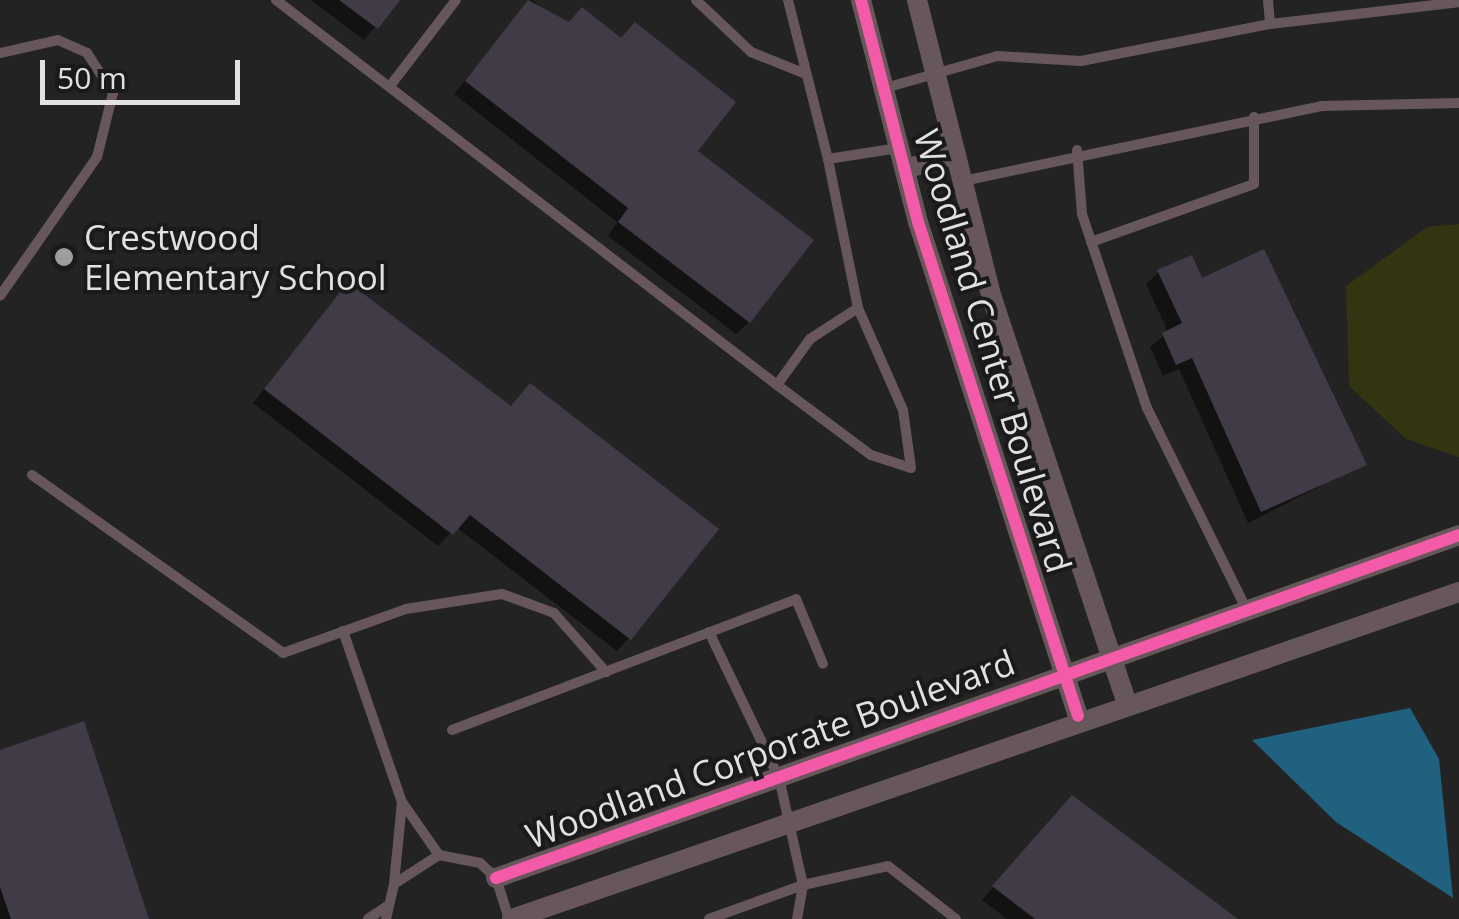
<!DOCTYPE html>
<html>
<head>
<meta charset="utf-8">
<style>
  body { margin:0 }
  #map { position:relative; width:1459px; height:919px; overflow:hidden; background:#232324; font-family:"Open Sans",sans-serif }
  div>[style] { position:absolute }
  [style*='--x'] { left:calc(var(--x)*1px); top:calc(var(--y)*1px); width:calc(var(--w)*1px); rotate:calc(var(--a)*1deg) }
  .green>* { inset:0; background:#323510 }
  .water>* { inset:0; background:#206180 }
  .shadow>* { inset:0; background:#0007 }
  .building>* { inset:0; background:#413b47 }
  .lane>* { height:10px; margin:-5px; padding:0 5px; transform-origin:5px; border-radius:5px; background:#67575a }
  .street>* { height:20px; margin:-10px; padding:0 10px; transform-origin:10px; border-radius:10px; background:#67575a }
  .cycleway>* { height:12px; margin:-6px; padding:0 6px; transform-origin:6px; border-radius:6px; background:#f35aa7 }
  .dots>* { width:28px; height:28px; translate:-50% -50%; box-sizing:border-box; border:5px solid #1a191b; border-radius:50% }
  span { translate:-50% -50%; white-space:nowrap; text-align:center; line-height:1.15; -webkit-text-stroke:8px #1a191b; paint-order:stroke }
  .poi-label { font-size:35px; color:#e1e1e2 }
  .left { translate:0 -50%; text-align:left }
  .street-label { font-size:35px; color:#e1e1e2 }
  .scale { position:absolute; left:40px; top:60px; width:200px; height:45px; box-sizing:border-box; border:5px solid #e1e1e2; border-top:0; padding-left:12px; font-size:30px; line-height:35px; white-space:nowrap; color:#e1e1e2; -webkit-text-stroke:8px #1a191b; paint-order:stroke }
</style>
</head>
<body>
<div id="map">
  <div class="green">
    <i style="clip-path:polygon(1459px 224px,1459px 457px,1406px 439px,1349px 386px,1346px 286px,1427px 227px)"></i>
  </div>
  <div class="water">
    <i style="clip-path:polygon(1410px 708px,1439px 759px,1453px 898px,1336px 822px,1252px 740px)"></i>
  </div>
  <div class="shadow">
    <i style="clip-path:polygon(311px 0,397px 0,364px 40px)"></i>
    <i style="clip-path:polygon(531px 0,568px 25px,749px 322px,736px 334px,608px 236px,617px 222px,454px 94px)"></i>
    <i style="clip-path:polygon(1159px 272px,1201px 281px,1364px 464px,1248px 523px,1179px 369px,1163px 376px,1150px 347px,1168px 332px,1146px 284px)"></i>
    <i style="clip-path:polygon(336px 298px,629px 638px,617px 651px,456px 527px,438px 546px,253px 403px)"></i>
    <i style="clip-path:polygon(0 752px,144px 919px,0 919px)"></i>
    <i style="clip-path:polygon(1059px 810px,1234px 919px,1007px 919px,982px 900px)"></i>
  </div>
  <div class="building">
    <i style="clip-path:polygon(339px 0,400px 0,378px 29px)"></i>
    <i style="clip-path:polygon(528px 0,569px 22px,582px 7px,621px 38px,635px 22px,736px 102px,698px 151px,814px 240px,750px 323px,618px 222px,628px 208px,465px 81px)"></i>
    <i style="clip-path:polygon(1264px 249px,1367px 465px,1261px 512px,1192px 358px,1176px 365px,1162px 333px,1182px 323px,1157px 270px,1192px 255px,1202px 278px)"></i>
    <i style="clip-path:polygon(348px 282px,511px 406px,530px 383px,719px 529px,631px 640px,470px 515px,453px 535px,264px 389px)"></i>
    <i style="clip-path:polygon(84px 721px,149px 919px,11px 919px,0 887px,0 750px)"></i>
    <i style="clip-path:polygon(1072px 795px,1238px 919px,1035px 919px,992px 886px)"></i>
  </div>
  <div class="lane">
    <i style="--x:276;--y:0;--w:632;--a:37.54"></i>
    <i style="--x:777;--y:385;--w:57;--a:-54.3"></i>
    <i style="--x:810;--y:339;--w:57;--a:-32.9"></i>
    <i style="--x:858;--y:308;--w:152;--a:-101.4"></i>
    <i style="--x:828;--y:159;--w:71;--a:-8.9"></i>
    <i style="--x:696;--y:0;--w:76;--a:43.4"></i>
    <i style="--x:751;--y:52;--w:56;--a:22"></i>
    <i style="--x:788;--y:0;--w:164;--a:75.9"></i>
    <i style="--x:1268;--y:0;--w:24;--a:85"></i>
    <i style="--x:1270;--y:24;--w:190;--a:-6.6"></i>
    <i style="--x:0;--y:53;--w:59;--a:-12.6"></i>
    <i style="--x:58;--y:40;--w:32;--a:24"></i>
    <i style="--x:87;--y:53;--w:48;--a:57"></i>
    <i style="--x:113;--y:93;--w:66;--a:104"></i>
    <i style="--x:97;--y:157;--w:169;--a:124.9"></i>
    <i style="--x:390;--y:86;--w:108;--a:-52.5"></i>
    <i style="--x:885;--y:88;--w:116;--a:-15.9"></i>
    <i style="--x:997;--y:56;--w:84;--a:3.4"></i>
    <i style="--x:1081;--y:61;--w:193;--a:-11.1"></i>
    <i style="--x:1077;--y:150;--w:64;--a:85.5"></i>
    <i style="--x:1082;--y:214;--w:205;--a:71.5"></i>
    <i style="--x:1147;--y:408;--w:225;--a:63.7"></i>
    <i style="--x:963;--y:181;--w:366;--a:-11.8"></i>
    <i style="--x:1321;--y:106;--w:138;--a:-1.2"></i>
    <i style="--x:1091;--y:242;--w:173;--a:-19.6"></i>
    <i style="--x:1254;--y:184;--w:67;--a:-90"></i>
    <i style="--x:777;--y:385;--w:117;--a:36.7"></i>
    <i style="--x:871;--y:455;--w:42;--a:18"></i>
    <i style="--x:911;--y:468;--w:59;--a:-97.9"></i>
    <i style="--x:903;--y:410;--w:111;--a:-113.8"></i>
    <i style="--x:32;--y:475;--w:308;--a:35.3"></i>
    <i style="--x:283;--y:653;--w:131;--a:-19.7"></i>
    <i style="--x:406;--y:609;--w:97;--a:-8.9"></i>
    <i style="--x:502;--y:594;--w:55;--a:20.1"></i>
    <i style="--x:554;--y:613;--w:79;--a:48.6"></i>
    <i style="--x:343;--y:631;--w:181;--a:71"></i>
    <i style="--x:402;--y:802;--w:65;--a:55.1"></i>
    <i style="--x:452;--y:730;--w:368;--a:-20.8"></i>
    <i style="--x:796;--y:599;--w:70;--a:67.4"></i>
    <i style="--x:394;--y:884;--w:82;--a:-84.4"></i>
    <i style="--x:368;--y:919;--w:22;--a:-34"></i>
    <i style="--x:386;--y:919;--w:36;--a:-77"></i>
    <i style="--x:394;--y:884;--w:54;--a:-32.8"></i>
    <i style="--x:439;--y:855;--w:42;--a:11"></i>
    <i style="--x:480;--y:863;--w:22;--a:43"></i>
    <i style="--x:496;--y:878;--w:43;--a:72.4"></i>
    <i style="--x:709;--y:919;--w:100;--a:-19.9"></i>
    <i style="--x:803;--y:885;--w:110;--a:-102.6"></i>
    <i style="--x:779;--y:778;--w:162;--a:-115.6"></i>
    <i style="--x:797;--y:919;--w:35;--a:-80"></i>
    <i style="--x:803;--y:885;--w:87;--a:-12.6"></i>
    <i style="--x:888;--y:866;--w:86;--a:37.9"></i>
  </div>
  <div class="street">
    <i style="--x:861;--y:0;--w:229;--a:75.6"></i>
    <i style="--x:918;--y:222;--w:519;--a:72.05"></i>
    <i style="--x:917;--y:0;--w:304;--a:75.9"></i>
    <i style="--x:991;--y:295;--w:428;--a:71.6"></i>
    <i style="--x:905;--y:169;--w:53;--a:-16.4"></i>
    <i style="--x:496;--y:878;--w:1022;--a:-19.6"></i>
    <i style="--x:512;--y:919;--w:1002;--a:-19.05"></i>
  </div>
  <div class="cycleway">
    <i style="--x:861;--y:0;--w:229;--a:75.6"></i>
    <i style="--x:918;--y:222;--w:519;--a:72.05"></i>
    <i style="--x:496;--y:878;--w:1022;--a:-19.6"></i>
  </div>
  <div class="dots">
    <i style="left:64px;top:257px;background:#9e9ea0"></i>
  </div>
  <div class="poi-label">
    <span class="left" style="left:84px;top:257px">Crestwood<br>Elementary School</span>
  </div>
  <div class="street-label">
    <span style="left:993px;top:351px;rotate:73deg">Woodland Center Boulevard</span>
    <span style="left:770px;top:749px;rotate:-20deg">Woodland Corporate Boulevard</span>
  </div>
  <div class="scale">50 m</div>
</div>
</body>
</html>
